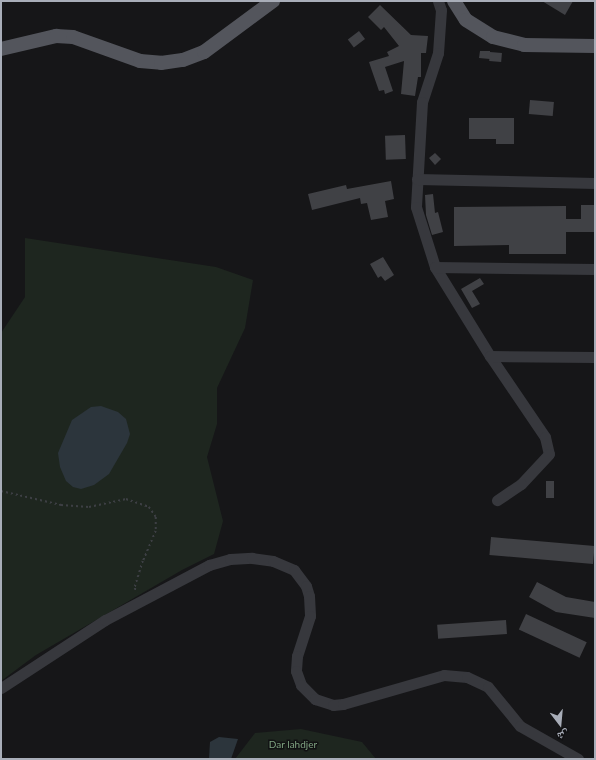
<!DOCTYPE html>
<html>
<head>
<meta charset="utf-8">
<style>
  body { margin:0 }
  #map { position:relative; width:596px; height:760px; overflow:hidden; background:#161618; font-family:Lato,"Noto Naskh Arabic",sans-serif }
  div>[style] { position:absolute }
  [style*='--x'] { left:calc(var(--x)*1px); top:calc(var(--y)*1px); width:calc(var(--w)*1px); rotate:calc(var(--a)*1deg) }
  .green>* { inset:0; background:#1e261f }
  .water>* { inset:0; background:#2c353c }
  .building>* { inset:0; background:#404145; transform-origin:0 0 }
  .path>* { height:1.5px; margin-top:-0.75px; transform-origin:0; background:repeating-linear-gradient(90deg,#3d3f44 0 2px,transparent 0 5px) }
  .minor>* { height:11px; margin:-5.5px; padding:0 5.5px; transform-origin:5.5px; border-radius:5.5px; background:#37383d }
  .major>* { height:14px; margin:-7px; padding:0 7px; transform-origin:7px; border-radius:7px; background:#53555c }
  span { translate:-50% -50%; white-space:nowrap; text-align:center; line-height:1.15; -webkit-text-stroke:3px #111113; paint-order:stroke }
  .park-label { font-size:10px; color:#7fa381 }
  .frame { position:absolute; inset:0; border:2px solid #a8adb8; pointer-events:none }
  .north { position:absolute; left:540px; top:704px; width:40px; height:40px; -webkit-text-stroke:3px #111113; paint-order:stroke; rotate:164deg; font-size:11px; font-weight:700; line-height:16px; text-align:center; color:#a8adb8 }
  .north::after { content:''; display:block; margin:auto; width:14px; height:18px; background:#a8adb8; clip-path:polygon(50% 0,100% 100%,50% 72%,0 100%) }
</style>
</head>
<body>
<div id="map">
  <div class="green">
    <i style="clip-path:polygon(25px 238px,216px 267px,253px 280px,245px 328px,217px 388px,217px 424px,207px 457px,223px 521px,214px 554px,182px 570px,36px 655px,1px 681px,1px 333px,25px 297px)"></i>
    <i style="clip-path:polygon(301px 729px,362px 742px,376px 759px,235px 759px,255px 733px)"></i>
  </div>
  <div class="water">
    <i style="clip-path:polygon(101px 406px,118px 412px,126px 419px,130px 434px,127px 443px,109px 474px,94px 485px,81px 489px,73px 487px,66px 481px,60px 467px,58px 453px,72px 420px,91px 407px)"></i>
    <i style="clip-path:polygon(219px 737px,238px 739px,231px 759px,209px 759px,210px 742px)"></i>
  </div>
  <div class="building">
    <i style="clip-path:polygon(542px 1px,573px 1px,565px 15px)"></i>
    <i style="clip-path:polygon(380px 5px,411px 35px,428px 36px,426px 53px,421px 53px,421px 77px,418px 77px,415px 96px,401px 94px,404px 61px,385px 67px,393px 91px,385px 94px,384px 90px,379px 91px,372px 71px,369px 62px,389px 56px,387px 52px,399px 46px,384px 27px,381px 30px,368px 17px)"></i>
    <i style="left:359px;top:31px;width:10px;height:14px;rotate:53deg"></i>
    <i style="clip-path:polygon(480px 51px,490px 51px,490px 59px,479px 58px)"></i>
    <i style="left:490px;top:52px;width:12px;height:9px;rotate:5deg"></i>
    <i style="left:530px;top:100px;width:24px;height:14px;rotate:5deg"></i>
    <i style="clip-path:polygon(469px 118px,514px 118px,514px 144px,496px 144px,496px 139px,469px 139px)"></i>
    <i style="left:405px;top:135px;width:24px;height:20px;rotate:88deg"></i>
    <i style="clip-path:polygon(435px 153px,441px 159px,435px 165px,429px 158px)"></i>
    <i style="clip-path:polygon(391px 181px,394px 199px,385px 201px,388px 217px,371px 220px,367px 203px,361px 204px,360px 198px,312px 210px,308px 194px,346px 185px,347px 189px)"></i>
    <i style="clip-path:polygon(433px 194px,435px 213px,438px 212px,443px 232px,432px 235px,426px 215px,425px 195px)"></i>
    <i style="clip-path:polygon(581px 205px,595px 205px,595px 232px,566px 232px,566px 254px,509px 254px,509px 245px,454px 246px,454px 207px,566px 206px,566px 219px,581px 219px)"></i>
    <i style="clip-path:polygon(383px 257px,394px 275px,385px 281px,381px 276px,378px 278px,370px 264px)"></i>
    <i style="clip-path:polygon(480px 278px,484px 284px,472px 291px,480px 304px,472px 308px,461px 289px)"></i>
    <i style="left:546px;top:481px;width:8px;height:17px"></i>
    <i style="left:491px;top:537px;width:104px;height:18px;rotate:5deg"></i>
    <i style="clip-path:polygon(537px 582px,566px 597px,595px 602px,595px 618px,556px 612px,529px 597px)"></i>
    <i style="left:526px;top:614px;width:67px;height:17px;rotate:25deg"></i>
    <i style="left:506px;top:620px;width:14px;height:69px;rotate:86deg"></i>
  </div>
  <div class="path">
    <i style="--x:1;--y:491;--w:62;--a:13.1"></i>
    <i style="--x:61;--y:505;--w:28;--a:4"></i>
    <i style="--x:89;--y:507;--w:38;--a:-12"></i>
    <i style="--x:126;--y:499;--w:24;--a:19"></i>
    <i style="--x:149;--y:507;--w:12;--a:55"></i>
    <i style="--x:156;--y:517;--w:14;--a:90"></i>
    <i style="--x:156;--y:531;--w:33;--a:113"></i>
    <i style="--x:143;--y:561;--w:28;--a:107"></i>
    <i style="--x:135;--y:588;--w:5;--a:68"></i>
  </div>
  <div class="minor">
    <i style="--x:438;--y:1;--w:9;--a:72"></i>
    <i style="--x:441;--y:10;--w:43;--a:94"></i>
    <i style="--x:438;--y:53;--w:52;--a:108.1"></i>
    <i style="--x:422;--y:102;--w:105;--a:93.3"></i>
    <i style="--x:416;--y:207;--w:63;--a:72.4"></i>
    <i style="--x:435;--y:267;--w:105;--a:58.3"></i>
    <i style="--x:490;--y:356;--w:98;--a:55.8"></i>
    <i style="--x:545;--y:437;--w:17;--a:77"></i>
    <i style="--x:549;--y:454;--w:41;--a:133"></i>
    <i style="--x:521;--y:484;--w:29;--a:146"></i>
    <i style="--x:417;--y:179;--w:178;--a:1.3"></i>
    <i style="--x:435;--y:267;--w:160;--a:0.7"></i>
    <i style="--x:490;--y:356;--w:105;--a:0.5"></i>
    <i style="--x:1;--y:688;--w:124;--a:-33.2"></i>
    <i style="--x:105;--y:620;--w:118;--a:-27.9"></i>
    <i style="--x:209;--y:565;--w:22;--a:-16"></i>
    <i style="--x:230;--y:559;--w:22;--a:-3"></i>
    <i style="--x:252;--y:558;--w:21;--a:8"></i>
    <i style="--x:273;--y:561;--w:23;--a:23"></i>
    <i style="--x:294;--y:570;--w:20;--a:53"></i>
    <i style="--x:306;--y:586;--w:10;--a:73"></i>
    <i style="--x:309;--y:596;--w:20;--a:87"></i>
    <i style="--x:310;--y:616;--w:42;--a:108"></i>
    <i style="--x:297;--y:656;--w:15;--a:94"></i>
    <i style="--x:296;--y:671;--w:15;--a:70"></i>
    <i style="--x:301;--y:685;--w:20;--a:45"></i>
    <i style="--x:315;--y:699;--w:19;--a:18"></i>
    <i style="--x:333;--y:705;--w:10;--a:-6"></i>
    <i style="--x:343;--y:704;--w:105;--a:-16"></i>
    <i style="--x:444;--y:675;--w:23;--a:5"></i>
    <i style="--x:467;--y:677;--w:23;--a:25"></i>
    <i style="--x:488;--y:687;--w:50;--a:50.6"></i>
    <i style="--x:520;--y:726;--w:67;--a:29.6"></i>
  </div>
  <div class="major">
    <i style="--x:454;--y:1;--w:22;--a:58"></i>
    <i style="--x:466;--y:20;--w:32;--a:32"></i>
    <i style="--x:493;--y:37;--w:32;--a:14"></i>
    <i style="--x:524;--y:45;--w:71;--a:0.8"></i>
    <i style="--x:1;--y:49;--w:57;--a:-13.3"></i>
    <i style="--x:56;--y:36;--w:17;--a:3"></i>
    <i style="--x:73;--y:37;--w:71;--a:19.7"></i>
    <i style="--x:140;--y:61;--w:21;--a:5"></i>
    <i style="--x:161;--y:63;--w:22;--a:-8"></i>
    <i style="--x:183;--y:60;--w:22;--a:-21"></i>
    <i style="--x:204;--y:52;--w:86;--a:-36.5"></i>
  </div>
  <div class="park-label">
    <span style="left:293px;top:745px">Dar lahdjer</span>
  </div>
  <div class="frame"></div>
  <div class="north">ش</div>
</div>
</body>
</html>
